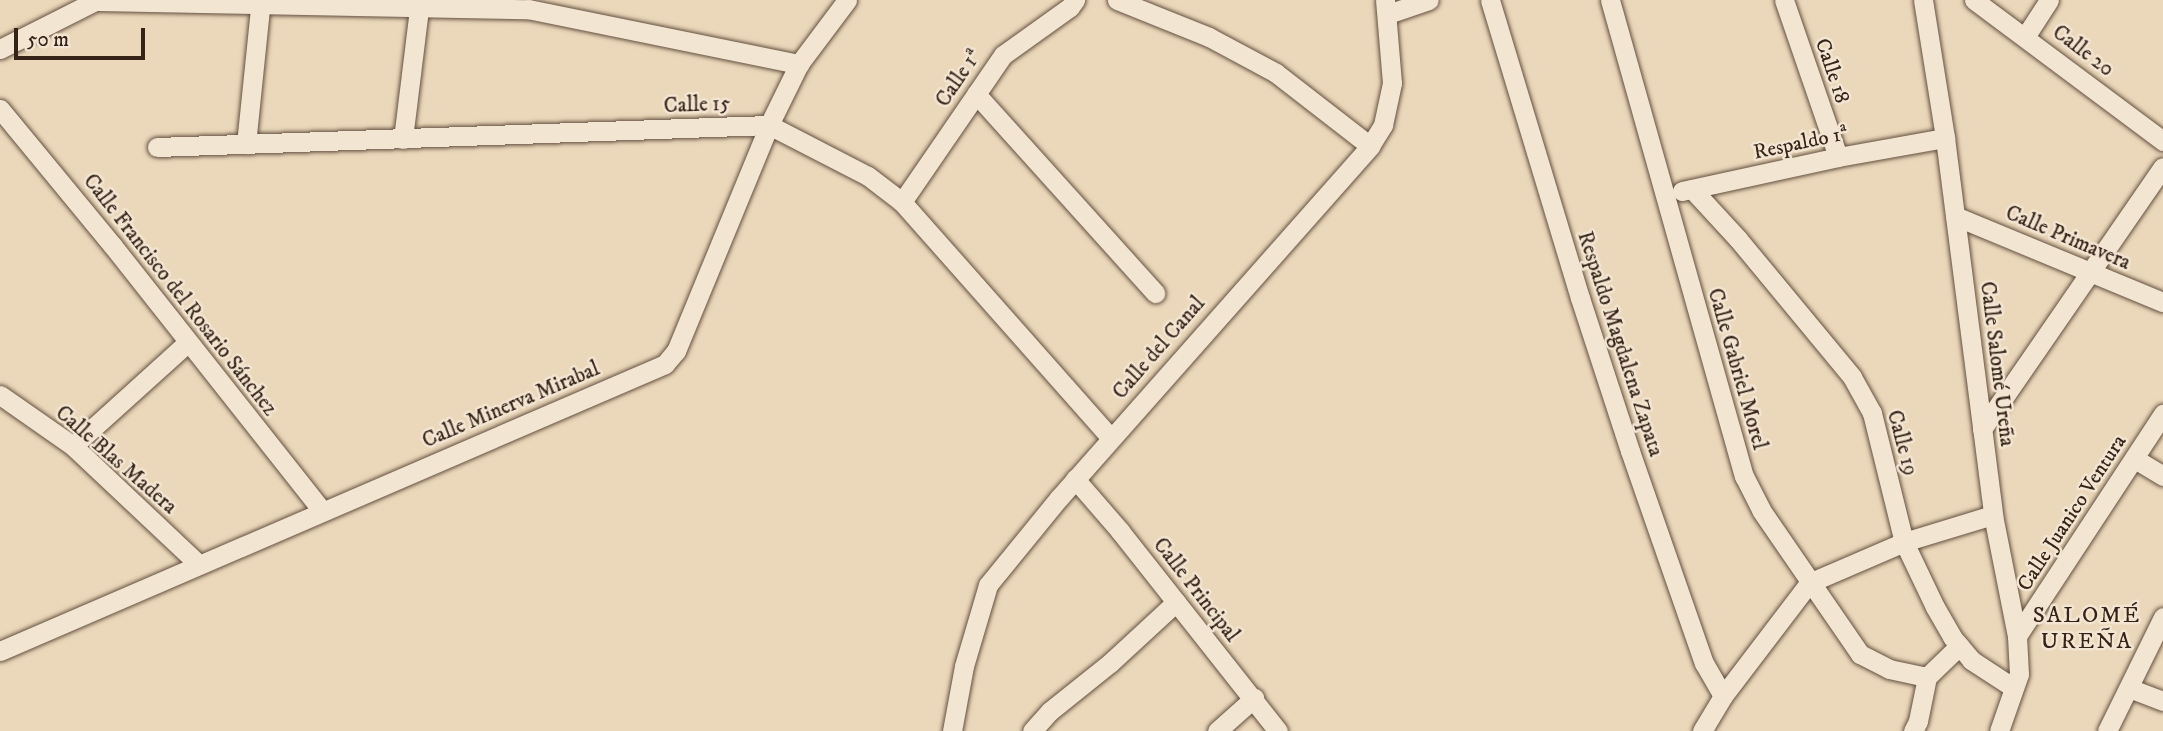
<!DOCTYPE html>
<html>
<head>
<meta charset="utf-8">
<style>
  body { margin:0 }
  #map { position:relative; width:2163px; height:731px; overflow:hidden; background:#ebd7b9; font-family:"IM FELL DW Pica",serif }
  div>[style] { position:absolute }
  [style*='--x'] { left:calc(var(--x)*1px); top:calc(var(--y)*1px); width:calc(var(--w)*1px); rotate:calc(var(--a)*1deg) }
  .roads { filter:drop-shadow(0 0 2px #635040) drop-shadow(0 0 2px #635040) }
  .street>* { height:19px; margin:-9.5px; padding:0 9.5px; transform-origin:9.5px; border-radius:9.5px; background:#f2e5d2 }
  span { translate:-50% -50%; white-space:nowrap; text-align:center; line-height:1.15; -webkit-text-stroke:5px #f2e5d2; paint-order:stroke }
  .street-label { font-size:21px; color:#362318 }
  .neighbourhood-label { font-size:23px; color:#362318; letter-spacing:2px }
  .scale { position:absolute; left:14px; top:28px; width:131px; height:32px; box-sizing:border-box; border:4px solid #362318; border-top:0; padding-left:9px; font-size:21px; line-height:24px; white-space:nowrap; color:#362318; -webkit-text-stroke:5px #f2e5d2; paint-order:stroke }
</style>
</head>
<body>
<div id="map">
  <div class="roads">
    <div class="street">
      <i style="--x:1117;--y:0;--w:99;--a:21.9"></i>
      <i style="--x:1209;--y:37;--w:76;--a:28.2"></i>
      <i style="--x:1276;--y:73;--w:119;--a:37.8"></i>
      <i style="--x:1490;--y:0;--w:311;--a:73.2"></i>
      <i style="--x:1580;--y:298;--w:161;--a:71.9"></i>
      <i style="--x:1630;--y:451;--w:225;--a:70.8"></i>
      <i style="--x:1704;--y:663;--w:38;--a:60"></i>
      <i style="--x:1610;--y:0;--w:495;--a:74.3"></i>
      <i style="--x:1744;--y:476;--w:38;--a:63"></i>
      <i style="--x:1761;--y:510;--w:175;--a:55.5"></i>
      <i style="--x:1860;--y:654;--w:33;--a:27"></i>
      <i style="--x:1889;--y:669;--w:39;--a:12"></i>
      <i style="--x:1784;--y:0;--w:166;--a:71"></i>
      <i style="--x:1923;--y:0;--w:140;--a:80.9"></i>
      <i style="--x:1945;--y:138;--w:380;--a:82.7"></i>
      <i style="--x:1993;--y:515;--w:123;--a:78.8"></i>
      <i style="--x:2017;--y:636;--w:38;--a:87"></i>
      <i style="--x:2019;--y:674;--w:60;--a:109.3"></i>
      <i style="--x:1974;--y:0;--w:236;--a:36.7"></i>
      <i style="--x:1388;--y:14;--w:43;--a:-18.9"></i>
      <i style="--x:2025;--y:37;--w:44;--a:-57"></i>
      <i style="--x:0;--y:49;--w:106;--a:-26.8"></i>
      <i style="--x:95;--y:1;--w:433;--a:1.1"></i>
      <i style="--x:528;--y:9;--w:277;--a:11.5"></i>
      <i style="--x:976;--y:94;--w:268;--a:48"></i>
      <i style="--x:0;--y:109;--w:178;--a:50.5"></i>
      <i style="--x:113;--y:246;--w:337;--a:51.7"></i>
      <i style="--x:403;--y:139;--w:140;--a:-83"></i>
      <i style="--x:246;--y:144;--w:145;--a:-84.1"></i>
      <i style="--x:157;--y:147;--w:612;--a:-2.06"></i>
      <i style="--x:769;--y:125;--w:111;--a:27.3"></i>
      <i style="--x:868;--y:176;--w:43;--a:37.4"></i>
      <i style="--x:902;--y:202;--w:315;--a:48.5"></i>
      <i style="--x:1692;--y:189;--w:68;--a:47.4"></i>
      <i style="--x:1738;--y:239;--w:179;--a:50.4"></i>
      <i style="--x:1852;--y:377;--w:41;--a:60.9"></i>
      <i style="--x:1872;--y:413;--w:133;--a:76.1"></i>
      <i style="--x:1904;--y:542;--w:72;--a:64.5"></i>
      <i style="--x:1935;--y:607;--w:34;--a:60"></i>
      <i style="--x:1952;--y:637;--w:30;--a:50"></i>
      <i style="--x:1971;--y:660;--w:51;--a:33.1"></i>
      <i style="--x:1682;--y:191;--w:160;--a:-12.3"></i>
      <i style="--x:1838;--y:157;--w:109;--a:-10.1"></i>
      <i style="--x:902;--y:202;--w:178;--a:-55.5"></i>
      <i style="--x:1003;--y:55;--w:82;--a:-35.6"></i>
      <i style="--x:1070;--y:7;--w:9;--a:-54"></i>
      <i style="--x:1955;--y:216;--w:225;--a:22.5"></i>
      <i style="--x:0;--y:395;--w:89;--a:34.9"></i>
      <i style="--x:73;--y:446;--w:172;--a:43.3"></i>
      <i style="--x:1982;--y:429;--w:318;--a:-55.4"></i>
      <i style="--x:73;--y:446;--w:155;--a:-42.1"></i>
      <i style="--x:2135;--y:459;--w:33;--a:31"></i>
      <i style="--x:1075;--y:479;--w:69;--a:49.1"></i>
      <i style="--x:1120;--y:531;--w:255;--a:51.7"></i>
      <i style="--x:2017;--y:636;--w:266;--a:-56.7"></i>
      <i style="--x:0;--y:651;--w:724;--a:-23.34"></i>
      <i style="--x:665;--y:364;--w:17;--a:-50"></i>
      <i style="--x:676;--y:351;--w:244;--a:-67.6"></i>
      <i style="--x:769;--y:125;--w:68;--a:-63.8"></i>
      <i style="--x:799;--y:64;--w:80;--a:-53.1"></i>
      <i style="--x:2129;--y:688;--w:36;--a:21"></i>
      <i style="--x:952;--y:731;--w:66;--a:-79.5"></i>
      <i style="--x:964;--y:666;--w:84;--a:-73.5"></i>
      <i style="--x:988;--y:585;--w:112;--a:-50.8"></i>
      <i style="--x:1059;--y:498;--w:470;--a:-48.5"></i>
      <i style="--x:1370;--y:146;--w:25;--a:-58"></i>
      <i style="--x:1383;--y:125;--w:43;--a:-77.9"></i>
      <i style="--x:1392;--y:83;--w:83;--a:-94.8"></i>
      <i style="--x:1032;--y:731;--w:27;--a:-48"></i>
      <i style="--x:1050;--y:711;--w:77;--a:-38.7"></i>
      <i style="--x:1110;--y:663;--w:90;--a:-42.7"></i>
      <i style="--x:1217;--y:731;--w:50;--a:-41.7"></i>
      <i style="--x:1702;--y:731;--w:41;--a:-59"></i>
      <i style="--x:1723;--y:696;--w:142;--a:-52.7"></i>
      <i style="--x:1809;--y:583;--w:103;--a:-23.3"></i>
      <i style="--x:1904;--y:542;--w:93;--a:-16.9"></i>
      <i style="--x:1913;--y:731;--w:11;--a:-63"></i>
      <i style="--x:1918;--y:721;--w:45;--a:-78.4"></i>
      <i style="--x:1927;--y:677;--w:45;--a:-44.1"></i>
      <i style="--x:2107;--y:731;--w:127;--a:-63.8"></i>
    </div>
  </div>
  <div class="street-label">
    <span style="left:2083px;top:51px;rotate:37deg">Calle 20</span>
    <span style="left:1832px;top:71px;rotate:71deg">Calle 18</span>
    <span style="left:959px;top:78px;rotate:-56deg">Calle 1ª</span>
    <span style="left:697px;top:105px;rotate:-2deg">Calle 15</span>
    <span style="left:1801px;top:143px;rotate:-12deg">Respaldo 1ª</span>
    <span style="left:2068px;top:238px;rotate:23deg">Calle Primavera</span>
    <span style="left:180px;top:295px;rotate:52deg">Calle Francisco del Rosario Sánchez</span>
    <span style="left:1620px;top:344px;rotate:72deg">Respaldo Magdalena Zapata</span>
    <span style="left:1159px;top:348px;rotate:-49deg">Calle del Canal</span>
    <span style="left:1997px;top:364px;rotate:83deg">Calle Salomé Ureña</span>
    <span style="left:1737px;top:369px;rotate:74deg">Calle Gabriel Morel</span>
    <span style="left:511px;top:405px;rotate:-23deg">Calle Minerva Mirabal</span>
    <span style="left:1902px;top:443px;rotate:75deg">Calle 19</span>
    <span style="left:116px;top:460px;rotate:41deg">Calle Blas Madera</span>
    <span style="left:2072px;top:513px;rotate:-57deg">Calle Juanico Ventura</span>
    <span style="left:1196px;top:590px;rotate:52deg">Calle Principal</span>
  </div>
  <div class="neighbourhood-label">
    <span style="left:2087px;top:629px">SALOMÉ<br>UREÑA</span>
  </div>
  <div class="scale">50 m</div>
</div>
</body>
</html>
